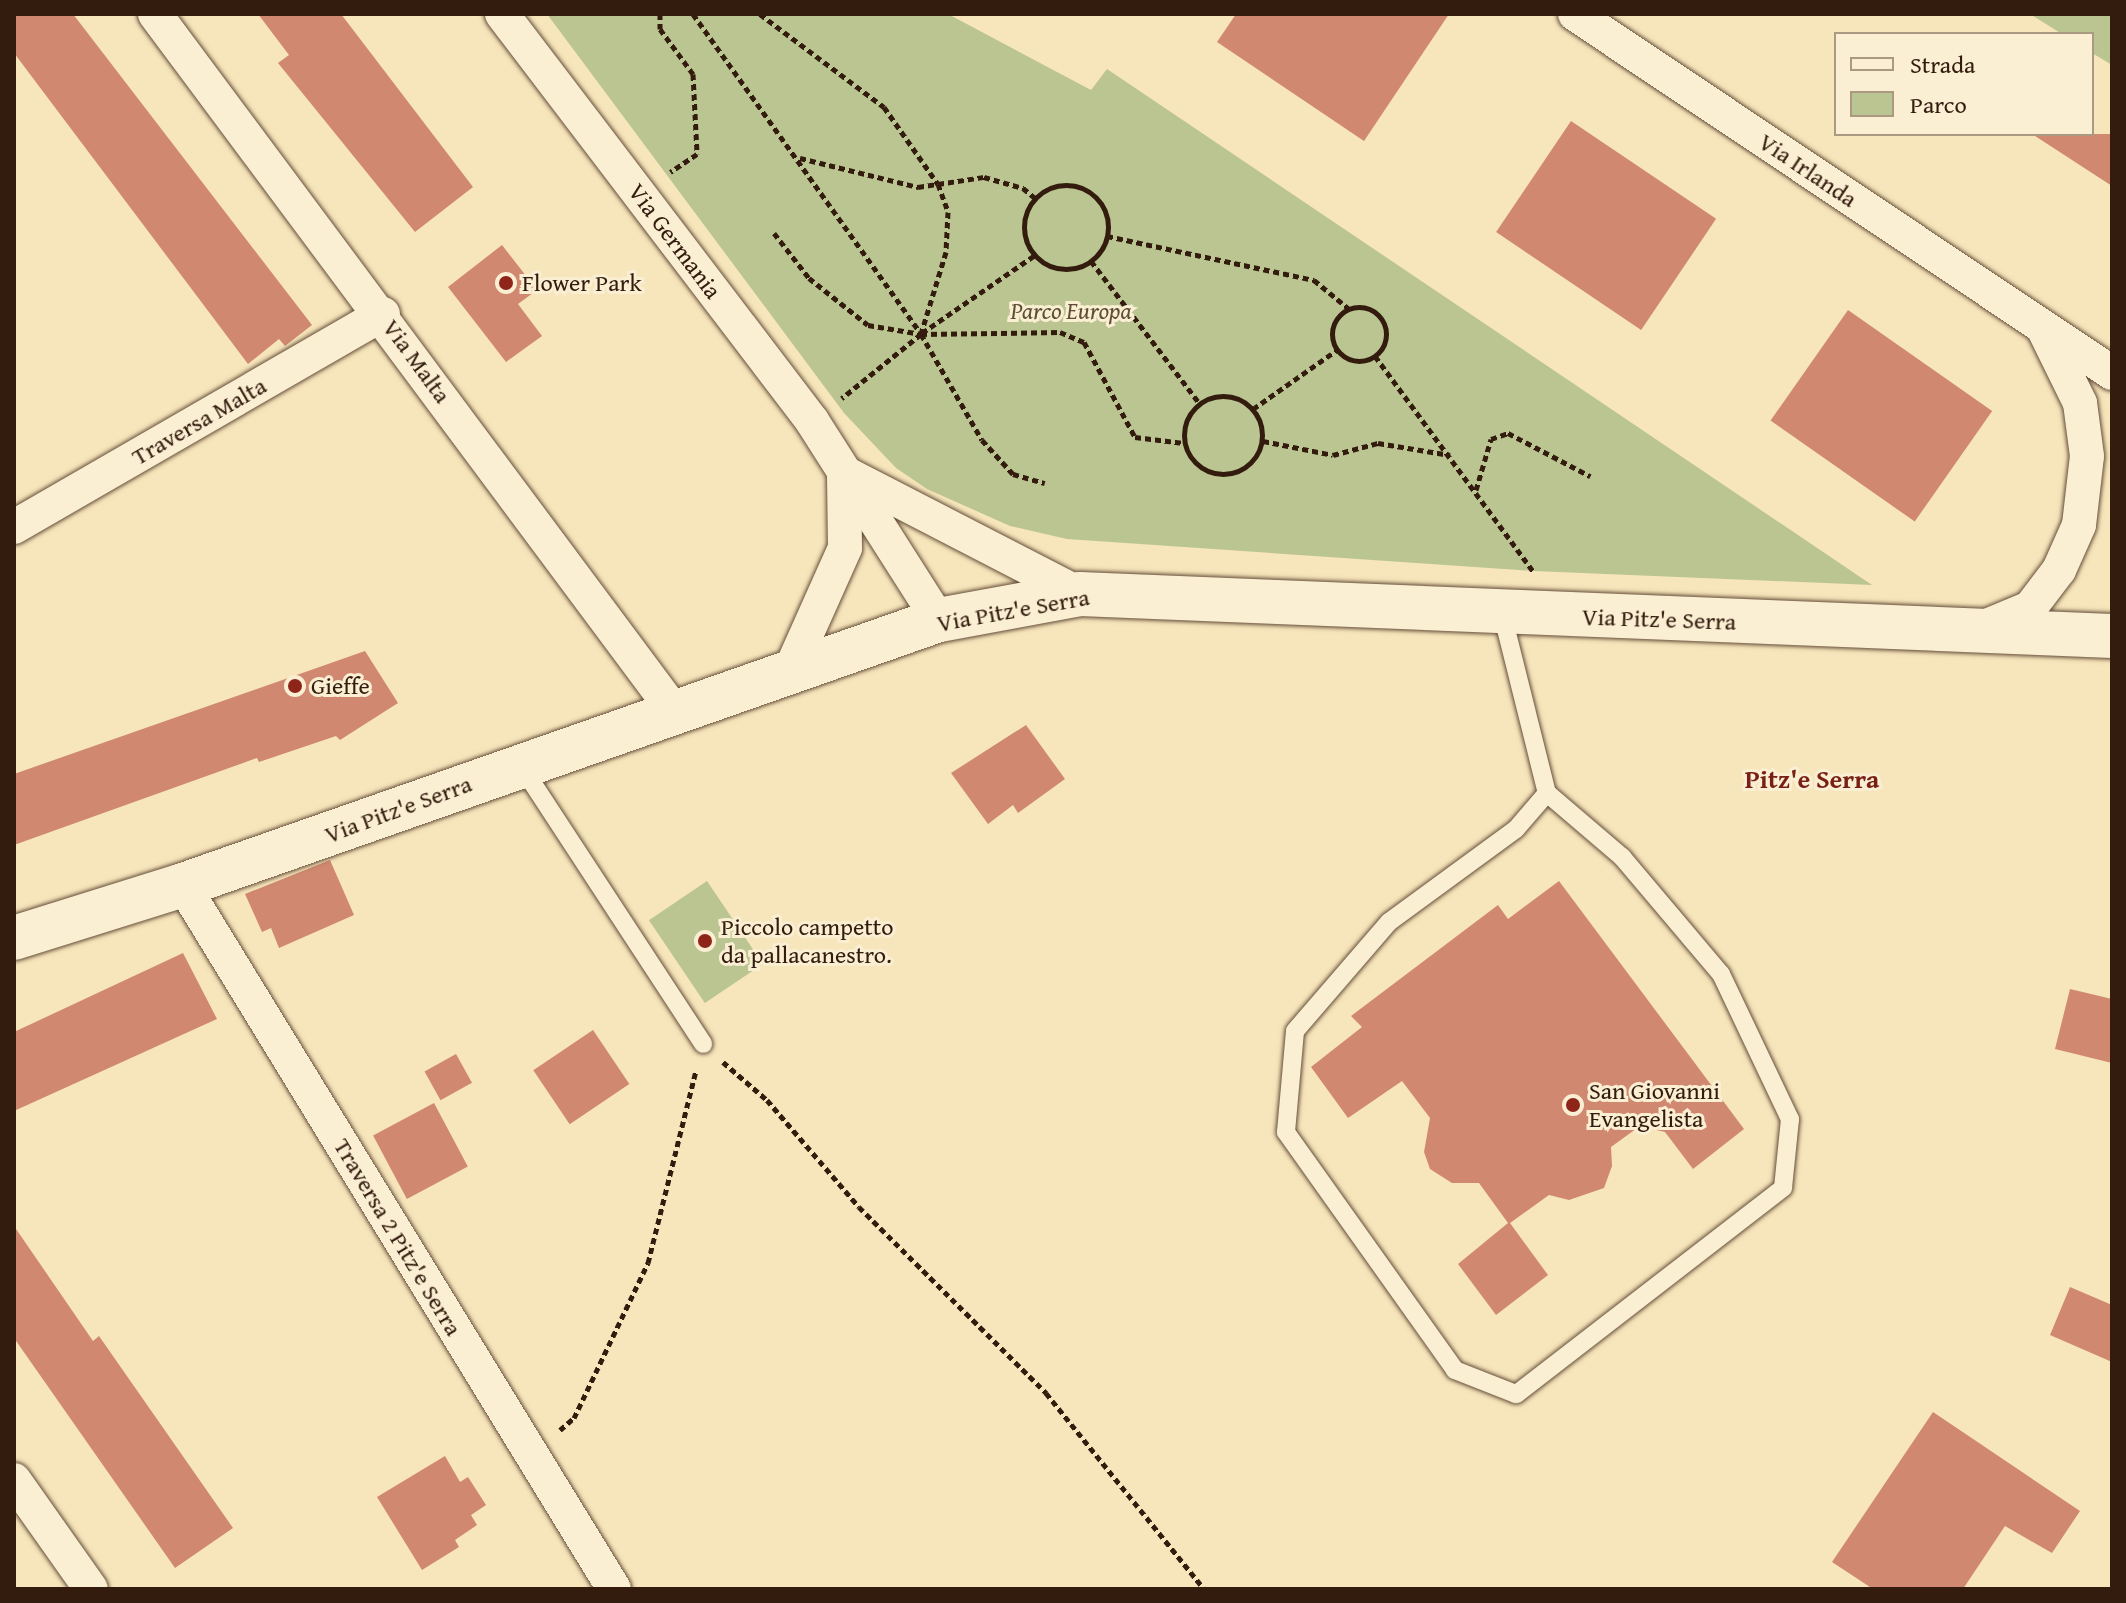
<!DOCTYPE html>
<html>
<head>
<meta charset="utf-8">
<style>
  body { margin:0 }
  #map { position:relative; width:2126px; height:1603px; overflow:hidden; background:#f7e5bb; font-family:"Gentium Book Plus",serif }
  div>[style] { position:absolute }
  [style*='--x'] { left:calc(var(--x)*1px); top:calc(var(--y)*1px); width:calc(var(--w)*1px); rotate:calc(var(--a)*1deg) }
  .green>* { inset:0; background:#bac592; transform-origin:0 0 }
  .building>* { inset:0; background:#d08970; transform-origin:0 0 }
  .path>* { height:5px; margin-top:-2.5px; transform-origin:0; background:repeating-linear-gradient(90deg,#331c0e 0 6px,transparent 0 10px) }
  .path>.ring { margin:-2.5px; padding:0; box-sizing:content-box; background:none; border:5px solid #331c0e; border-radius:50% }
  .roads { filter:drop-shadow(0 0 2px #644e39) drop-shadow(0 0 2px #644e39) }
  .lane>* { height:18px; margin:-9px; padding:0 9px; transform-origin:9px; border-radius:9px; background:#faeed3 }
  .street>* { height:34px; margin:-17px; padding:0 17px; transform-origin:17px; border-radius:17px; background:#faeed3 }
  .secondary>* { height:44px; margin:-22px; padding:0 22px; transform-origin:22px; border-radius:22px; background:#faeed3 }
  .dots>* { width:22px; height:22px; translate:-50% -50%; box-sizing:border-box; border:4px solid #faeed3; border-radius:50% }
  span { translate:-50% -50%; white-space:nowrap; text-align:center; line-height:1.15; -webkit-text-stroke:6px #faeed3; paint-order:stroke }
  .street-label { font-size:24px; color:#331c0e }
  .poi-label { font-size:24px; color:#331c0e }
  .left { translate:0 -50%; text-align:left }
  .park-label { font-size:24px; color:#5c4f36; font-style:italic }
  .neighbourhood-label { font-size:26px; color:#7a1f14; font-weight:700 }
  .frame { position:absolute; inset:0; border:16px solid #331c0e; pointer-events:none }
  .legend { position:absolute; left:1834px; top:32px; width:260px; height:104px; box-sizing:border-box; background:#faeed3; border:2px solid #aa9a84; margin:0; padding:10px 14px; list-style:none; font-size:24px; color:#331c0e }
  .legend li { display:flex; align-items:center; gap:16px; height:40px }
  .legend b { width:40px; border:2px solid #aa9a84 }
</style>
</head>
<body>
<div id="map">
  <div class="green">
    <i style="clip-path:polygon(547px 14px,948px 14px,1091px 90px,1107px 69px,1872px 585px,1534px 571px,1067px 539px,1010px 526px,927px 489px,896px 468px,844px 413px)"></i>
    <i style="clip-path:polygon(2030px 14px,2112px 14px,2112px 65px,2092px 53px,2092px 34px,2062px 34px)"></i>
    <i style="left:707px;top:881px;width:100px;height:70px;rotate:56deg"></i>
  </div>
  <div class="building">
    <i style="clip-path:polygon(14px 14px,73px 14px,312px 325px,285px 346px,279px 339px,248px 364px,14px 53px)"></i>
    <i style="clip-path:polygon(258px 14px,341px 14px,473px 187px,415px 232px,278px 63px,289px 55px)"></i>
    <i style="clip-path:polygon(1236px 14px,1449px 14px,1364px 141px,1217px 42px)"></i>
    <i style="left:1571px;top:121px;width:175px;height:134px;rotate:34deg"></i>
    <i style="clip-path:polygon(2032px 134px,2112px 134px,2112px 186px)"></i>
    <i style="clip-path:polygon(502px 245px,537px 290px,518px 304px,542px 336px,506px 362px,448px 287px)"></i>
    <i style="left:1848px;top:310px;width:176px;height:135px;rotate:35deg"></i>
    <i style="clip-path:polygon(365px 651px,398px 703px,340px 740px,336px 736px,259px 762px,257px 758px,14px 845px,14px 774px)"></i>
    <i style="clip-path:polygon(1026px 725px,1065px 779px,1018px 813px,1013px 805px,988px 824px,951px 773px)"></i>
    <i style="clip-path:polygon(330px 860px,354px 915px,279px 948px,271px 928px,262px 932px,245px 894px)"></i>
    <i style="clip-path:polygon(1559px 881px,1744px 1129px,1693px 1169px,1665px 1132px,1640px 1126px,1611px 1147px,1612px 1166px,1604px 1188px,1569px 1200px,1549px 1195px,1510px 1223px,1548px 1275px,1496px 1315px,1458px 1264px,1508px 1223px,1479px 1183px,1452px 1183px,1430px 1169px,1424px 1152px,1430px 1118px,1402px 1081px,1348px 1118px,1311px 1067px,1362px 1027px,1351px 1016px,1498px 905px,1508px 919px)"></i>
    <i style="clip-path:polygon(183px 953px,217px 1019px,14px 1111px,14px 1032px)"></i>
    <i style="clip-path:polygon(2070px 989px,2112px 999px,2112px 1063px,2055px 1049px)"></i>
    <i style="left:593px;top:1030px;width:65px;height:72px;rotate:56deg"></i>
    <i style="left:456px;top:1054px;width:33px;height:36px;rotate:61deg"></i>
    <i style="left:434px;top:1103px;width:72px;height:69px;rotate:62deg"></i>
    <i style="clip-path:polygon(14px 1226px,93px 1341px,99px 1336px,233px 1528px,175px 1568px,14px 1338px)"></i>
    <i style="clip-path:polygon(2070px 1287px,2112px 1305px,2112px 1362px,2050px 1335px)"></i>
    <i style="clip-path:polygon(1933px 1412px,2080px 1511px,2052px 1553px,2005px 1526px,1963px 1589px,1873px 1589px,1832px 1562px)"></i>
    <i style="clip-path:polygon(445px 1456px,460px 1482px,468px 1477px,486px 1505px,471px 1515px,477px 1525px,455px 1540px,459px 1547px,422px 1570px,377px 1497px)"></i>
  </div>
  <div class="path">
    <i style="--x:660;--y:14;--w:15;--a:90"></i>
    <i style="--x:660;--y:29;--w:56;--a:53.7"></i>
    <i style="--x:693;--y:74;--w:80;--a:87.1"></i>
    <i style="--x:697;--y:154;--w:32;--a:146"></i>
    <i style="--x:693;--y:14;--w:393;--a:54.5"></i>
    <i style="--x:921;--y:334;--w:102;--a:141"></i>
    <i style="--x:760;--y:14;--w:155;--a:36.9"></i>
    <i style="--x:884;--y:107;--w:94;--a:55"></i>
    <i style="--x:938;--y:184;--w:47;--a:-8.7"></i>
    <i style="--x:984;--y:177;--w:41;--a:15.8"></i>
    <i style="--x:1023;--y:188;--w:17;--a:40"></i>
    <i style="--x:800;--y:158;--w:122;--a:13.8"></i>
    <i style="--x:918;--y:187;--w:20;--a:-9"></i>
    <i style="--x:938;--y:184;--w:30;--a:70"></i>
    <i style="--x:948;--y:212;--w:40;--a:92.9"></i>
    <i style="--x:946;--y:252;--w:86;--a:107"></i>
    <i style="--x:921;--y:334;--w:122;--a:60.1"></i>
    <i style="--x:982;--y:440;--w:46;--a:47.6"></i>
    <i style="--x:1013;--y:474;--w:33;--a:16"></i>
    <i class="ring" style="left:1024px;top:185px;width:79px;height:79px"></i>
    <i style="--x:774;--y:233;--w:57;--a:52.1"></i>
    <i style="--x:809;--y:278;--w:75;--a:38.5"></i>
    <i style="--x:868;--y:325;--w:54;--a:9.6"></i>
    <i style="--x:921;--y:334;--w:139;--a:-0.8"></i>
    <i style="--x:1060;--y:332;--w:26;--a:23"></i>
    <i style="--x:1084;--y:342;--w:108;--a:61.8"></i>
    <i style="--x:1135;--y:437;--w:49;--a:7"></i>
    <i style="--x:1107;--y:236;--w:212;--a:12"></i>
    <i style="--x:1314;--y:280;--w:45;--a:39.6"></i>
    <i style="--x:1091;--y:261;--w:178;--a:52.7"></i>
    <i class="ring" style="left:1332px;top:307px;width:49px;height:49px"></i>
    <i style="--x:922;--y:333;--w:137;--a:-34.6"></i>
    <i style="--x:1375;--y:356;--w:267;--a:53.7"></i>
    <i class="ring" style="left:1184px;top:396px;width:73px;height:73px"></i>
    <i style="--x:1253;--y:409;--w:103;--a:-35.1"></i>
    <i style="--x:1263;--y:441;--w:71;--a:11.3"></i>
    <i style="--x:1333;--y:455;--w:47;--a:-14.9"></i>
    <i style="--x:1378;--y:443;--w:73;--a:9.5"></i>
    <i style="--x:1476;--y:490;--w:53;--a:-73.6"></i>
    <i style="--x:1491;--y:439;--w:18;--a:-19"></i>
    <i style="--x:1508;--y:433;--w:93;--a:27.7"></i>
    <i style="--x:723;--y:1062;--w:58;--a:40.8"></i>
    <i style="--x:767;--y:1100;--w:141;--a:49.3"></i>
    <i style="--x:859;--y:1207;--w:264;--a:44.8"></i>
    <i style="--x:1046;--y:1393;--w:252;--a:51.1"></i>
    <i style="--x:560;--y:1430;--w:18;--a:-41"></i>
    <i style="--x:574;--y:1418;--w:172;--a:-64.5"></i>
    <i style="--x:648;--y:1263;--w:199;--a:-76"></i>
  </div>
  <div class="roads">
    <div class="lane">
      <i style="--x:1502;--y:613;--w:186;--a:76"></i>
      <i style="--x:1547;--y:793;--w:99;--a:40.5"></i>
      <i style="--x:1622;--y:857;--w:153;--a:49.8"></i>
      <i style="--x:1721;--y:974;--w:161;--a:64.6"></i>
      <i style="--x:1790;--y:1119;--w:69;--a:95.8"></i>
      <i style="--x:1783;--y:1188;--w:337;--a:142.3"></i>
      <i style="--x:1516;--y:1394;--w:66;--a:-158.5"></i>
      <i style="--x:1455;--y:1370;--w:292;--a:-125.4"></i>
      <i style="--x:1286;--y:1132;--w:101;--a:-84.9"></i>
      <i style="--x:1295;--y:1031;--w:144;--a:-49.2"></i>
      <i style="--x:1389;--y:922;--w:157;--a:-36.2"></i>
      <i style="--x:1516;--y:829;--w:48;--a:-49.3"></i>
      <i style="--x:522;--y:767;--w:331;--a:56.8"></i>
    </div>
    <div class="street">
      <i style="--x:155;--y:14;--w:869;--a:53.33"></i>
      <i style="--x:502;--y:14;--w:512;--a:52.7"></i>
      <i style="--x:812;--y:421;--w:236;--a:57.5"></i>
      <i style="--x:1575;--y:14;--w:646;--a:33.76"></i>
      <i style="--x:851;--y:476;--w:258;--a:27.3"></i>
      <i style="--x:14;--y:527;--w:426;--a:-30"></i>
      <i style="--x:1982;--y:628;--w:52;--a:-22.6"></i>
      <i style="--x:2030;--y:608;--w:48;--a:-52.7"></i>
      <i style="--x:2059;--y:570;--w:49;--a:-66"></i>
      <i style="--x:2079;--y:525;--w:69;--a:-83.4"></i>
      <i style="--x:2087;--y:456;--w:53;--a:-97.5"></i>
      <i style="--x:2080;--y:403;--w:79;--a:-116.2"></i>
      <i style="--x:790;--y:671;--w:135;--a:-65.9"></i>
      <i style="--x:845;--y:548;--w:76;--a:-90.8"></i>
      <i style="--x:183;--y:885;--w:825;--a:58.52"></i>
      <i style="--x:14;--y:1480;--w:133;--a:54.8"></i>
    </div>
    <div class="secondary">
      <i style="--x:14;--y:938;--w:177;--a:-17.4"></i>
      <i style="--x:183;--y:885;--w:801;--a:-19.32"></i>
      <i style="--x:939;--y:620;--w:143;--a:-10.4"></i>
      <i style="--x:1080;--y:594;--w:1033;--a:2.33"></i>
    </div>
  </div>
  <div class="dots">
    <i style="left:506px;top:283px;background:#8f2418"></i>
    <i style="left:295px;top:686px;background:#8f2418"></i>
    <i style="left:705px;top:941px;background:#8f2418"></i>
    <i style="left:1573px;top:1105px;background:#8f2418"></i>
  </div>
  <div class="street-label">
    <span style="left:1808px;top:170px;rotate:34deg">Via Irlanda</span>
    <span style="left:675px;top:241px;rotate:53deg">Via Germania</span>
    <span style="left:417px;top:361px;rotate:54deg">Via Malta</span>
    <span style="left:199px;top:421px;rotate:-30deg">Traversa Malta</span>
    <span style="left:1013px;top:610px;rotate:-10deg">Via Pitz'e Serra</span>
    <span style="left:1659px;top:619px;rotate:2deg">Via Pitz'e Serra</span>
    <span style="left:398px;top:809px;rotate:-20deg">Via Pitz'e Serra</span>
    <span style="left:398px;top:1237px;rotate:59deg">Traversa 2 Pitz'e Serra</span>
  </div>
  <div class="poi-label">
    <span class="left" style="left:522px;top:283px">Flower Park</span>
    <span class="left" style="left:311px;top:686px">Gieffe</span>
    <span class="left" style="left:721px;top:941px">Piccolo campetto<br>da pallacanestro.</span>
    <span class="left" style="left:1589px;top:1105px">San Giovanni<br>Evangelista</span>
  </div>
  <div class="park-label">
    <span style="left:1071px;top:311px">Parco Europa</span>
  </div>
  <div class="neighbourhood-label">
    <span style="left:1812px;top:779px">Pitz'e Serra</span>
  </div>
  <div class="frame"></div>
  <ul class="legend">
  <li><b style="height:10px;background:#faeed3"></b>Strada</li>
  <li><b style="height:22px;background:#bac592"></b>Parco</li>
  </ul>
</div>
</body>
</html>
